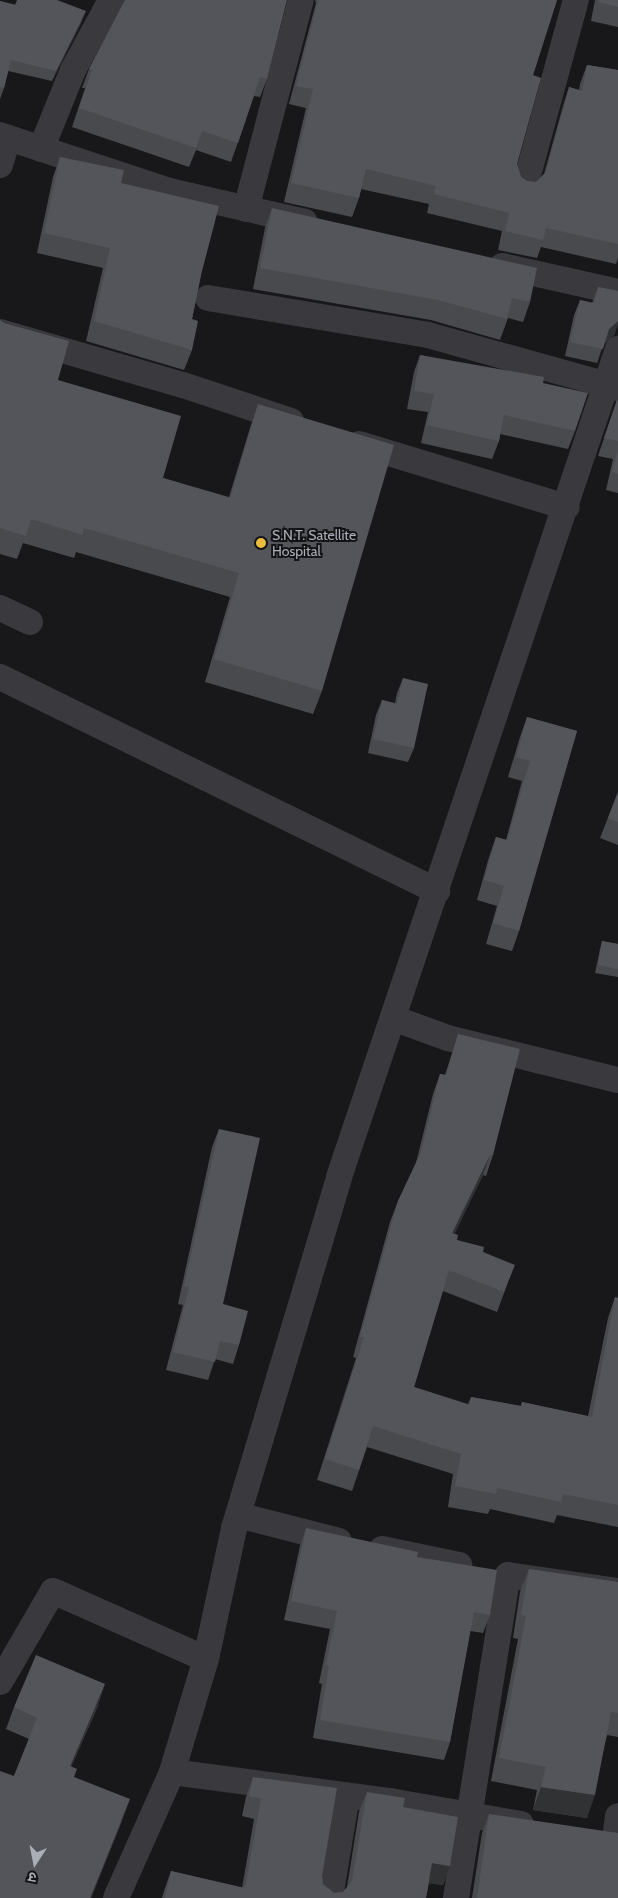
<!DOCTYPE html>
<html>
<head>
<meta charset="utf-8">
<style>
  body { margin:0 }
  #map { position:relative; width:618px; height:1898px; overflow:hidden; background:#18181a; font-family:Cabin,"Noto Sans Devanagari",sans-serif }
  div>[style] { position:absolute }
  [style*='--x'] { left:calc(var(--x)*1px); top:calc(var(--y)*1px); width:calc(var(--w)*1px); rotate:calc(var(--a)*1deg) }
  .minor>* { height:26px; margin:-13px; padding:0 13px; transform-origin:13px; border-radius:13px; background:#39393e }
  .wall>* { inset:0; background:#494a4e }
  .shaded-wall>* { inset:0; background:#313234 }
  .building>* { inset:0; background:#54555a }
  .dots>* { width:14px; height:14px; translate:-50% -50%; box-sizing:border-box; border:2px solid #131315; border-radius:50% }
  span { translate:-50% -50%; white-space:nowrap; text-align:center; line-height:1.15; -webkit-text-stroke:4px #131315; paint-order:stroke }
  .poi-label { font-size:14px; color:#aaaeb9 }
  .left { translate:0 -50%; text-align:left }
  .north { position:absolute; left:10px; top:1838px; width:50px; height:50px; -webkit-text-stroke:4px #131315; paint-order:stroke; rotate:191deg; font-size:14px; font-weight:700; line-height:20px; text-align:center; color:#aaaeb9 }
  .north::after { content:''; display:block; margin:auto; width:18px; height:22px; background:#aaaeb9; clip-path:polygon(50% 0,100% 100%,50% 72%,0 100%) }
</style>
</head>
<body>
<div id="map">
  <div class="minor">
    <i style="--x:0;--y:135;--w:178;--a:18.3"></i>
    <i style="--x:169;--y:191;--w:139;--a:12.8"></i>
    <i style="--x:41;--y:149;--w:85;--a:-67.9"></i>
    <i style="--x:73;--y:70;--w:80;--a:-61.5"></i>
    <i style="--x:0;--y:165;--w:28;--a:-73"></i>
    <i style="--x:525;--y:186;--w:193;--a:-74.7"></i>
    <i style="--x:246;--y:209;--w:216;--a:-75.3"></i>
    <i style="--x:502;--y:266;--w:119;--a:12.6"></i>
    <i style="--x:208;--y:298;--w:223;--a:9.5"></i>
    <i style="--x:428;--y:335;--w:197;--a:15.6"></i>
    <i style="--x:0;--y:332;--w:191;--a:16.2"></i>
    <i style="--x:183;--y:385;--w:114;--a:18.4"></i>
    <i style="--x:359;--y:444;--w:217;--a:16.9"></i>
    <i style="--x:0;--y:608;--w:33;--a:25"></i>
    <i style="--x:0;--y:677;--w:487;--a:26.1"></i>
    <i style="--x:393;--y:1018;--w:59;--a:20"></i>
    <i style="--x:448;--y:1038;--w:175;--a:13.9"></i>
    <i style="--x:238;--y:1515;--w:104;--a:14.4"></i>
    <i style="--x:382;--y:1549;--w:79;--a:11.7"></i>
    <i style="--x:0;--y:1682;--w:105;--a:-59.8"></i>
    <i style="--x:53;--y:1591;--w:167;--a:24"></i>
    <i style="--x:172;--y:1772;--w:220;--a:7.6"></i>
    <i style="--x:390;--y:1801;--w:133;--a:10"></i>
    <i style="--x:615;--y:1838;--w:22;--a:-82"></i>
    <i style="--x:116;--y:1898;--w:138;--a:-66"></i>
    <i style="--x:172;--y:1772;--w:118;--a:-73.3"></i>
    <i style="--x:206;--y:1659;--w:134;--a:-77.9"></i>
    <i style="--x:234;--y:1528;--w:366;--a:-73.3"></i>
    <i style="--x:339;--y:1177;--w:874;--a:-71.38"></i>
    <i style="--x:330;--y:1898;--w:104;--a:-80.6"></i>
    <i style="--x:456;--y:1898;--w:327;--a:-80.9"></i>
    <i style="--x:508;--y:1575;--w:111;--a:8.3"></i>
  </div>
  <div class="wall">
    <i style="clip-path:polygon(125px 0,267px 79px,260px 97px,254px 96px,231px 162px,196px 150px,189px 167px,72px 127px,85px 88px,82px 88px,89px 69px)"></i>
    <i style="clip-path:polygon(315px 0,557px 0,533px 75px,517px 164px,521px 177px,527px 181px,536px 182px,544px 174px,563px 106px,569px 87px,579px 90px,580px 84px,587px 65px,618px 70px,618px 258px,616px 264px,541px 247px,537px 258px,498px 250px,502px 231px,427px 213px,429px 204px,361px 189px,359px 198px,352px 217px,284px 202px,306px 108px,289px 104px,316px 3px)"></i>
    <i style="clip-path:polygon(595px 0,618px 0,618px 27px,591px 21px)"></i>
    <i style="clip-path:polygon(0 1px,82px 21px,52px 81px,8px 71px,4px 88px,0 99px)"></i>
    <i style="clip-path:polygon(60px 157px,121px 183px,201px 275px,192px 319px,192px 350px,184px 370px,86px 341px,103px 268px,37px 253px,53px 177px)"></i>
    <i style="clip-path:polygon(272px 208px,530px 302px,523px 322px,508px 318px,500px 340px,431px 320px,253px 289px,265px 228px)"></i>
    <i style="clip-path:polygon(598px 287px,618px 291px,618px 324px,614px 335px,604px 343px,597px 363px,565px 356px,574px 315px,580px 300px,592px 303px)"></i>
    <i style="clip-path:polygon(0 320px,58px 380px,163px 478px,229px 497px,250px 428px,258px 404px,322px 691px,313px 714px,205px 682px,230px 597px,76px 552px,74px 558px,23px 543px,17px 559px,0 554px)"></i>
    <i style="clip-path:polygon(420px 355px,543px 383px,575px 431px,568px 449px,500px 434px,499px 441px,492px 459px,421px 443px,428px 412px,407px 409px,414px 372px)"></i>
    <i style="clip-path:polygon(617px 400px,618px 401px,618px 493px,606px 490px,613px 459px,598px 456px)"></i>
    <i style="clip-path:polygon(403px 678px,414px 748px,408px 762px,368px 753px,376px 715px,382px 700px,395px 703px,397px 693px)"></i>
    <i style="clip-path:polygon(527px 717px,577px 731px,519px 931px,512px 951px,486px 944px,497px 906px,477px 900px,489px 857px,496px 837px,506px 840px,522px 781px,508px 777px,520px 737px)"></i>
    <i style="clip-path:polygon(618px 792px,618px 845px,600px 838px)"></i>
    <i style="clip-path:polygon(602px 941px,618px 944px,618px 977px,595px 973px,600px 949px)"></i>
    <i style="clip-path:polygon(458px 1034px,493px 1155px,486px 1176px,483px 1175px,454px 1234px,457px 1240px,483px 1252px,507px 1285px,497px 1312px,443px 1291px,414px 1387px,468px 1404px,471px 1397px,521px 1406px,522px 1402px,588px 1416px,608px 1318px,615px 1297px,618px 1298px,618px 1527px,557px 1515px,554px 1523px,490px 1509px,488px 1514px,448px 1507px,453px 1474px,367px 1447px,352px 1491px,317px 1480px,356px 1358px,353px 1357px,390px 1222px,398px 1201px,416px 1163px,433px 1094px,440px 1074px,445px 1075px)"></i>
    <i style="clip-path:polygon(219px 1129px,223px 1304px,239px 1345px,233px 1364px,215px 1359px,208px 1380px,166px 1370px,183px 1305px,178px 1304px,212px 1147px)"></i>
    <i style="clip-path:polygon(306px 1528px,417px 1557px,490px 1615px,483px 1633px,470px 1631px,450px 1742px,444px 1760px,313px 1738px,322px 1684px,319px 1683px,330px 1629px,284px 1620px,300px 1546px)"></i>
    <i style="clip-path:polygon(529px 1569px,618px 1582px,618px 1737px,607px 1735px,587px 1818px,533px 1810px,537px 1790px,491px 1781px,518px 1639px,513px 1638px,520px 1592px)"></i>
    <i style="clip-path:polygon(98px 1706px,71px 1767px,74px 1777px,122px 1821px,91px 1898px,0 1898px,14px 1776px,29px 1739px,6px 1729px,14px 1707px)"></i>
    <i style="clip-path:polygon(253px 1777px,322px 1876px,323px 1884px,334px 1893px,343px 1892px,347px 1887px,359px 1812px,367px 1792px,403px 1807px,450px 1866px,443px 1885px,429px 1883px,426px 1898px,162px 1898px,164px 1891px,171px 1871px,242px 1888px,254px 1819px,242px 1816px,246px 1797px)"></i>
    <i style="clip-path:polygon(489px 1814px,618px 1898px,472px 1898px,482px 1833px)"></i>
  </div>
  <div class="shaded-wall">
    <i style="clip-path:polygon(86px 11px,82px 21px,52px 81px,56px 71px)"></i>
    <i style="clip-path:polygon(618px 321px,618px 324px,614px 335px,604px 344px,609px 329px)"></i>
    <i style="clip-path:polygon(490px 1155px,483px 1175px,445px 1254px,452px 1233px)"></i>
    <i style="clip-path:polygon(105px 1684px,98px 1706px,62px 1788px,70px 1766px)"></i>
    <i style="clip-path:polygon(541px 1787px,595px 1795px,587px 1818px,533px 1810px)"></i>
    <i style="clip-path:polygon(130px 1799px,122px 1821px,91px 1898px,90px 1898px)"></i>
    <i style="clip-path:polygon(432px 1863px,450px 1866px,443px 1885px,425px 1883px)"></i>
  </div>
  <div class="building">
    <i style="clip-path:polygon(17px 0,57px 0,86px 11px,56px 71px,11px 60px,4px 88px,0 87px,0 1px,15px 5px)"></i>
    <i style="clip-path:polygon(125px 0,287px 0,267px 79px,260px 77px,238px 143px,202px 131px,196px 148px,79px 108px,92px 70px,89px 69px)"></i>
    <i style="clip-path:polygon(318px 0,557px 0,533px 75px,541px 78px,517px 164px,521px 177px,527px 181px,536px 182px,546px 172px,569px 87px,582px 91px,587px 65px,618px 70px,618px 244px,546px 228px,543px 240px,505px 231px,509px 213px,434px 194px,436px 186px,366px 169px,359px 198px,291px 183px,313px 89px,296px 86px)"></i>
    <i style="clip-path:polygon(599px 0,618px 0,618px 7px,598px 2px)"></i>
    <i style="clip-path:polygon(60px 157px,124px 170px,121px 183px,219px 206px,201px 275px,192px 319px,198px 321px,192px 350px,94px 321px,110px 248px,44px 233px)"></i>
    <i style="clip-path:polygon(272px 208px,537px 268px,530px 302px,512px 298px,507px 319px,438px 300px,260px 268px)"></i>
    <i style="clip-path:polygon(598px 287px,618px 291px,618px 321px,609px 329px,603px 349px,570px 342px,580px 300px,594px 303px)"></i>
    <i style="clip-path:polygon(0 320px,4px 323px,69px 341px,58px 380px,181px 416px,163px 478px,230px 498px,258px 404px,394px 445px,322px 691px,214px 659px,239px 573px,84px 528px,83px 535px,31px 519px,26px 536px,0 528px)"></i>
    <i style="clip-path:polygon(420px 355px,544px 377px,543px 383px,588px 393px,575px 431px,504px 415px,499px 441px,427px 425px,434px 394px,414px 391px)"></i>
    <i style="clip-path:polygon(617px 400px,618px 401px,618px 441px,604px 438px)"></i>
    <i style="clip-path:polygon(618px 449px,618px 474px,612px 472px)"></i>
    <i style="clip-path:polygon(403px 678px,428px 684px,414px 748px,373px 739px,382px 700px,397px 704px)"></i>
    <i style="clip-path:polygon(527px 717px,577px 731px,519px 931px,493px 923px,504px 886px,484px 880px,496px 837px,507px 840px,530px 761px,516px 757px)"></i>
    <i style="clip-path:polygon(618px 792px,618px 822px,608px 818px)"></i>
    <i style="clip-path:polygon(602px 941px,618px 944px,618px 969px,598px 965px)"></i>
    <i style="clip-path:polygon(458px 1034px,520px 1049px,493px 1155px,490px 1155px,452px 1233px,458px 1235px,457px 1240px,484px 1247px,483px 1252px,515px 1265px,504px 1292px,449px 1270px,414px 1387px,469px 1405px,471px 1397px,521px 1406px,522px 1402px,592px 1417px,615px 1297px,618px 1298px,618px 1505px,563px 1494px,561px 1502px,497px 1488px,496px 1494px,455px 1486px,461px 1454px,373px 1426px,359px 1470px,325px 1459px,364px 1337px,360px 1337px,398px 1201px,421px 1152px,440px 1074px,446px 1075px)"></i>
    <i style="clip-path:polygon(219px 1129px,260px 1138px,223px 1304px,248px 1311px,239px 1345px,220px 1341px,215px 1362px,173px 1352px,189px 1287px,184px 1286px)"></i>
    <i style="clip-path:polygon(306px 1528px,418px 1552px,417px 1557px,497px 1570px,490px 1615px,474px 1612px,450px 1742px,320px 1720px,329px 1666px,326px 1665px,337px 1611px,291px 1601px)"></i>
    <i style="clip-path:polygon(529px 1569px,618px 1582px,618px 1713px,611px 1712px,595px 1795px,541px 1787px,546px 1767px,499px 1758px,526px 1616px,521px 1615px)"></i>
    <i style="clip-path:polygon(36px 1655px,105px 1684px,70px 1766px,77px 1769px,74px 1777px,130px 1799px,90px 1898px,0 1898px,0 1771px,14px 1776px,37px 1718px,14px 1707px)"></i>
    <i style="clip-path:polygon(253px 1777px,337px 1788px,322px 1876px,323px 1884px,334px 1893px,343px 1892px,352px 1881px,367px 1792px,405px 1798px,403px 1807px,458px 1817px,450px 1866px,432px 1863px,426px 1898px,165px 1898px,171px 1871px,245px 1888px,261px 1799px,249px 1796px)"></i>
    <i style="clip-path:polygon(489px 1814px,618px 1833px,618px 1898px,477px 1898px)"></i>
  </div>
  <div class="dots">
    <i style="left:261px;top:543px;background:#eabd3f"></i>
  </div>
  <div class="poi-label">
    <span class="left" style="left:272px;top:543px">S.N.T. Satellite<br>Hospital</span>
  </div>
  <div class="north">उ</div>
</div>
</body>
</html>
